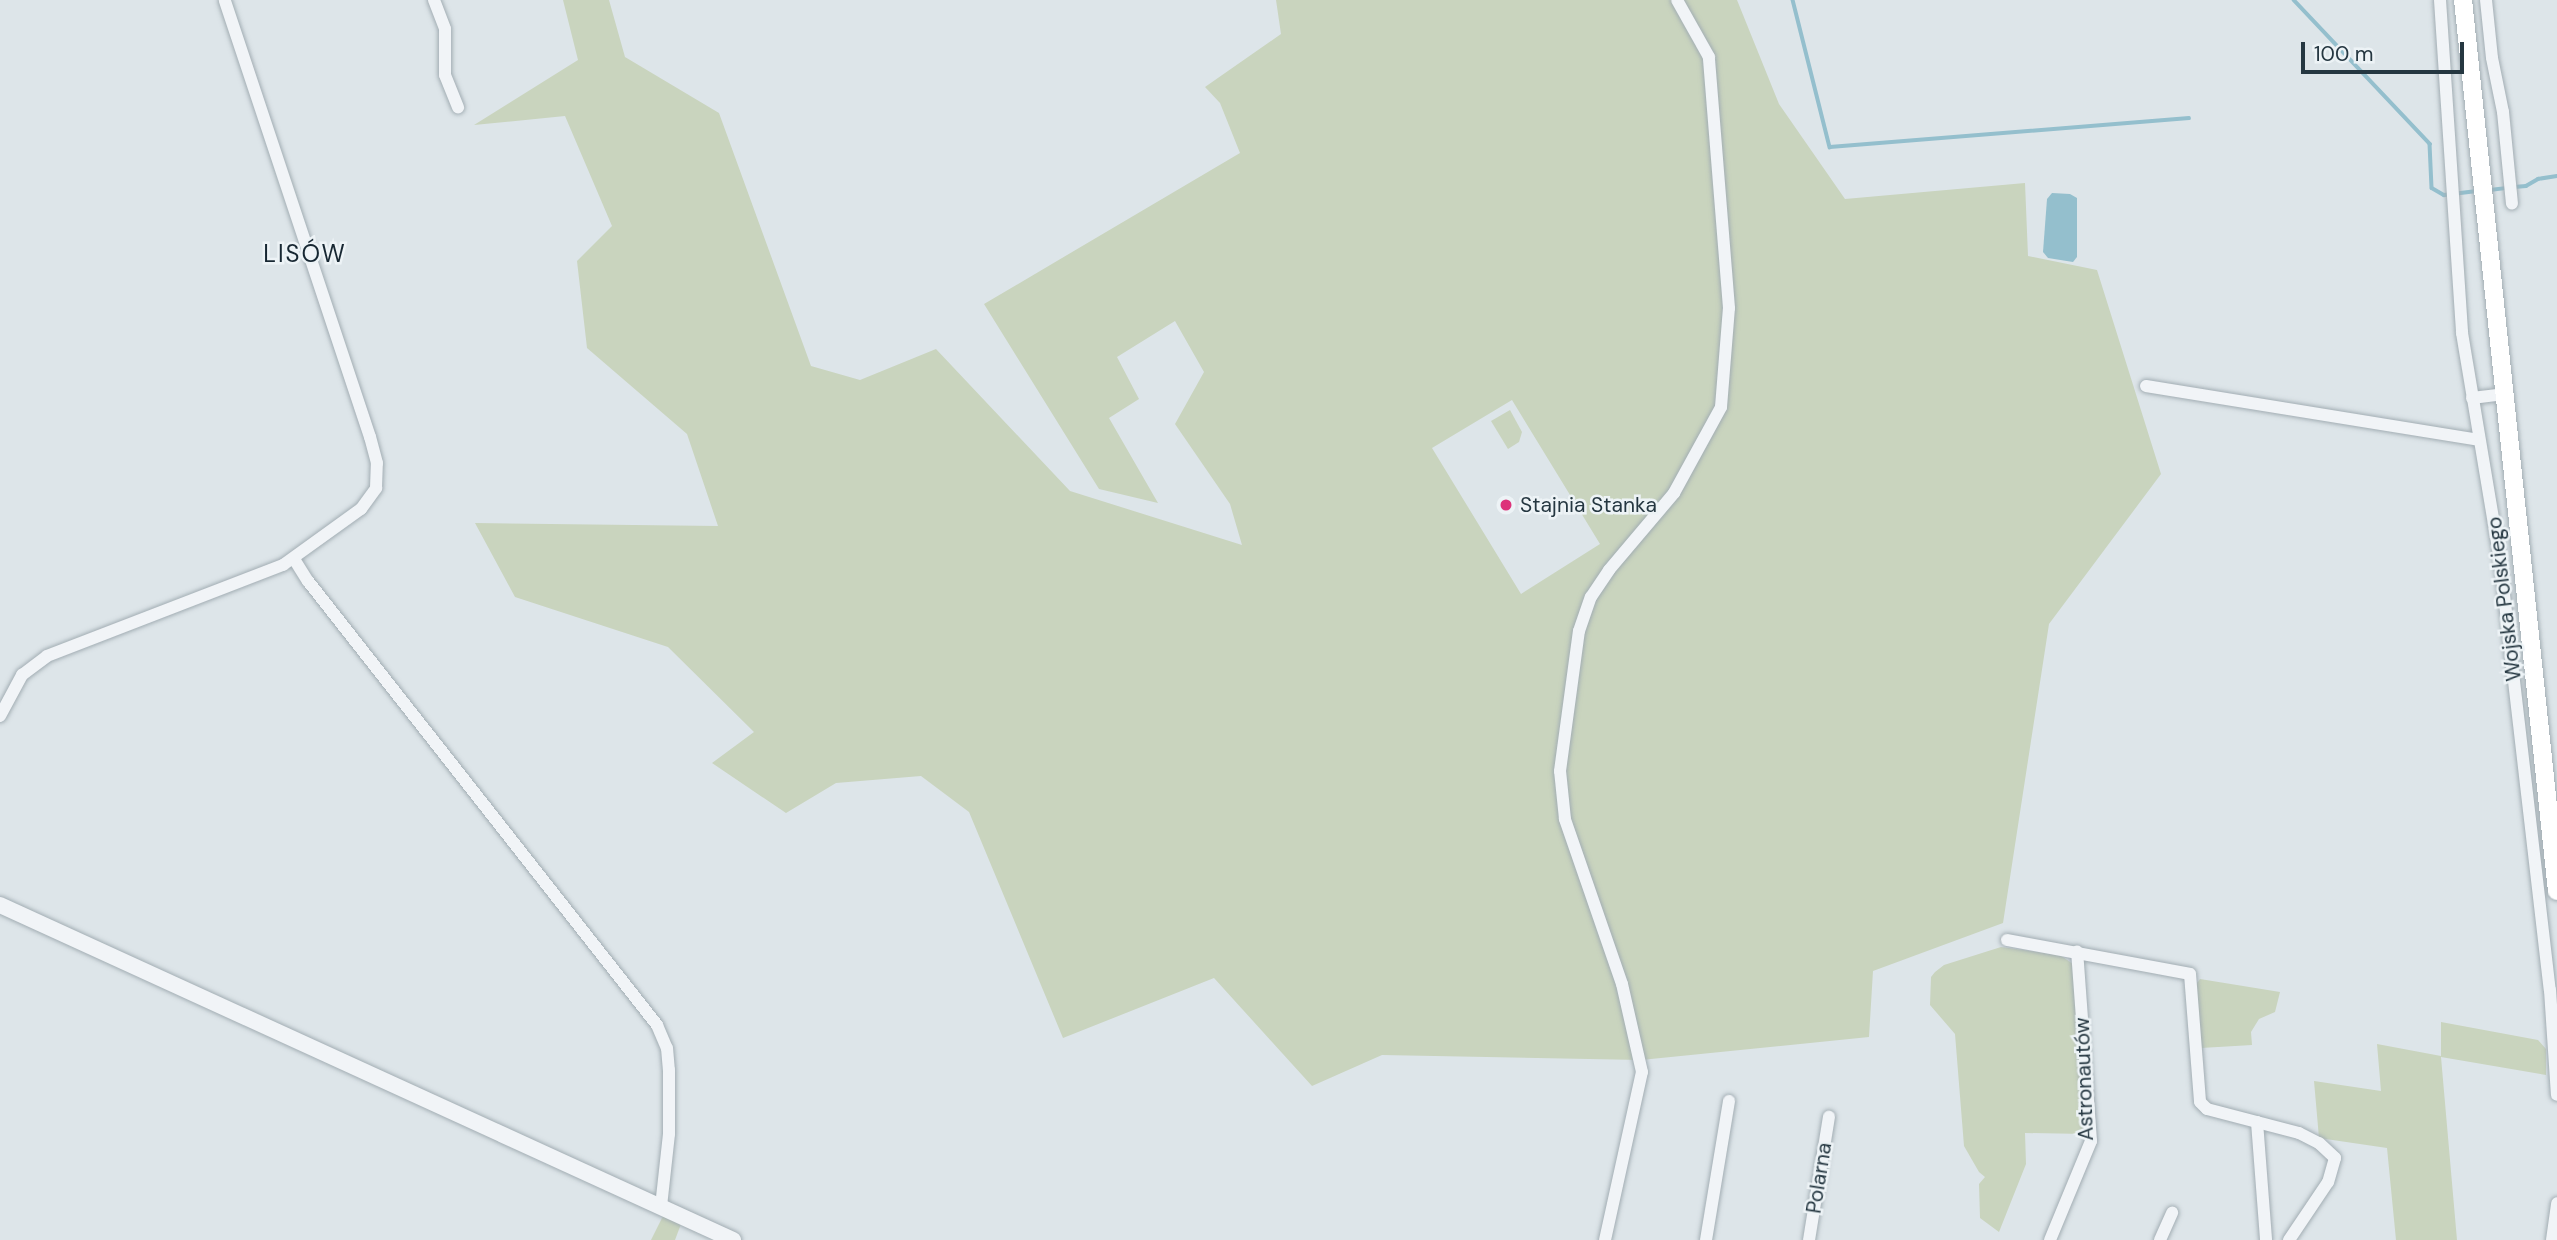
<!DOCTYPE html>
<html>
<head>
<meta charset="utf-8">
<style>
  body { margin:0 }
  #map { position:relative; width:2557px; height:1240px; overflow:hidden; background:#dde5e9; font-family:"DM Sans",sans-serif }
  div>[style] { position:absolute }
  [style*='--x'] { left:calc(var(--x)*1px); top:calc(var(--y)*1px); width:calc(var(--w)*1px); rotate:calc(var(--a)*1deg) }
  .green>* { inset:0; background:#c9d4be }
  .water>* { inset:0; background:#94bfcd }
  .stream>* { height:3.5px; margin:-1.75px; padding:0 1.75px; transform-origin:1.75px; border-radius:1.75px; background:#94bfcd }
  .roads { filter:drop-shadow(0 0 2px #a2adb3) drop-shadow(0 0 2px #a2adb3) }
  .minor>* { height:12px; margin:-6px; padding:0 6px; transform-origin:6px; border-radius:6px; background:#f1f4f7 }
  .tertiary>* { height:16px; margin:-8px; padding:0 8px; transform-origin:8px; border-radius:8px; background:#f1f4f7 }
  .secondary>* { height:18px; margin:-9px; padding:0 9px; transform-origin:9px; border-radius:9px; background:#fff }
  .dots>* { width:19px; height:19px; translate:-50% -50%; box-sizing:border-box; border:4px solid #edf3f6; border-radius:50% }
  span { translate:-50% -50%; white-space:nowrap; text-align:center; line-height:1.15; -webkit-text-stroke:5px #edf3f6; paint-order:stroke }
  .poi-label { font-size:21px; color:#253741 }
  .left { translate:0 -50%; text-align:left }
  .street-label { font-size:21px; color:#253741 }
  .quarter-label { font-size:24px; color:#172732; letter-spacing:2px }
  .scale { position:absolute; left:2301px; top:42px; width:163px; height:32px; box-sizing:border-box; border:4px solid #253741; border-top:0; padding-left:9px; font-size:21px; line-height:24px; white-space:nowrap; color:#253741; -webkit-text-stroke:5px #edf3f6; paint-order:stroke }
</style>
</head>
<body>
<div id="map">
  <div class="green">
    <i style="clip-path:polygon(evenodd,563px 0,609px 0,625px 57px,719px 113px,811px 366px,860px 380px,936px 349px,1070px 491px,1242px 545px,1230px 504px,1175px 424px,1204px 372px,1175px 321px,1117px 357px,1139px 399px,1109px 418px,1158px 503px,1099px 489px,984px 304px,1240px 153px,1220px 103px,1205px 87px,1281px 34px,1276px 0,1737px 0,1779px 104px,1845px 199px,2025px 183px,2028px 256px,2097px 270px,2161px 474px,2049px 624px,2003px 923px,1873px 971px,1869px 1037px,1641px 1060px,1382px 1055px,1312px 1086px,1214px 978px,1063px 1038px,969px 812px,921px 776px,836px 783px,786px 813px,712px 763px,754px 732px,668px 647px,515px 597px,475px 523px,718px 526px,687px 434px,587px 348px,577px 261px,612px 226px,565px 116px,474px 125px,578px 60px,563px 0,1512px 400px,1600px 544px,1521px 594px,1432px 448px,1512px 400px)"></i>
    <i style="clip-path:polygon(1510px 410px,1522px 432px,1519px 442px,1508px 449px,1491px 421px)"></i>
    <i style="clip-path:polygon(2001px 947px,2060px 955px,2073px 964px,2086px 1134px,2025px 1133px,2026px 1164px,1999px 1232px,1980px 1218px,1979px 1184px,1985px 1177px,1979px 1172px,1964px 1146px,1955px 1034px,1930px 1005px,1931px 977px,1935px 972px,1944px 965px)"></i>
    <i style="clip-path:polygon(2200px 979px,2280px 992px,2275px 1012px,2259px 1019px,2251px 1032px,2252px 1045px,2201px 1048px,2194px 987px)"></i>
    <i style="clip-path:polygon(2441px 1022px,2538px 1040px,2546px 1049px,2546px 1075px,2441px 1057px,2457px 1240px,2396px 1240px,2387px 1148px,2319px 1138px,2314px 1081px,2381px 1091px,2377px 1044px,2441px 1056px)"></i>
    <i style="clip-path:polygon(663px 1216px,681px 1224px,675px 1240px,651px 1240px)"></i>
  </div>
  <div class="water">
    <i style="clip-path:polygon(2052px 193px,2070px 194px,2077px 198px,2077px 257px,2073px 262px,2048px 258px,2043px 252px,2047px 199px)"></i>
  </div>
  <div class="stream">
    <i style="--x:1793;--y:0;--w:152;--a:75.9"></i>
    <i style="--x:1830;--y:147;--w:360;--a:-4.6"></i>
    <i style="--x:2294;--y:0;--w:198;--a:46.6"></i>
    <i style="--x:2430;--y:144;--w:44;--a:87.4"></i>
    <i style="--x:2432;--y:188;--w:14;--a:30"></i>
    <i style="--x:2444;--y:195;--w:35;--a:-7"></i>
    <i style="--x:2514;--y:187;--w:12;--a:-5"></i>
    <i style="--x:2526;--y:186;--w:14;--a:-30"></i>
    <i style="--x:2538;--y:179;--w:19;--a:-9"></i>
    <i style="--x:2490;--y:190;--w:17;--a:-7"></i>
  </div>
  <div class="roads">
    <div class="minor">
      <i style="--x:434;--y:0;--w:31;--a:69"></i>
      <i style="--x:445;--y:29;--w:46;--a:90"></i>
      <i style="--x:445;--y:75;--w:35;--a:68"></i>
      <i style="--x:2440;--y:0;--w:334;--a:86.2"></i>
      <i style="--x:2462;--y:333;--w:230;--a:80.5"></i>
      <i style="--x:2500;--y:560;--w:433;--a:83.4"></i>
      <i style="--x:2550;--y:990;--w:105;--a:86.2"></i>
      <i style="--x:2486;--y:0;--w:58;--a:84.1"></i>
      <i style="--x:2492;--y:58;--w:55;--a:78.5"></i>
      <i style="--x:2503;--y:112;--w:92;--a:84.4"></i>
      <i style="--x:2146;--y:386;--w:337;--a:9.2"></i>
      <i style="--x:2472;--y:398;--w:32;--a:-7"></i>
      <i style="--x:294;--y:559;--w:26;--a:58"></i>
      <i style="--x:308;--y:581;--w:565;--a:51.83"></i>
      <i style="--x:657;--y:1025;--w:25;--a:67"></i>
      <i style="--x:667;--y:1048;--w:22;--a:85"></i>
      <i style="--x:669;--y:1070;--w:64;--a:90"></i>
      <i style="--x:669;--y:1134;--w:73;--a:96.3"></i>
      <i style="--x:0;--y:716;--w:47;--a:-61.8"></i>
      <i style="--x:22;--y:675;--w:31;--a:-37"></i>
      <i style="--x:47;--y:656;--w:253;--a:-21.1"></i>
      <i style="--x:283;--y:565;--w:96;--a:-35.7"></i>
      <i style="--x:361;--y:509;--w:26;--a:-54"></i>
      <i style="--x:376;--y:488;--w:25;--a:-88"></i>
      <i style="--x:377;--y:463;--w:27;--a:-105"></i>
      <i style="--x:370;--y:437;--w:460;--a:-108.4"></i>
      <i style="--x:2007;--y:940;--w:186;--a:10.5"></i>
      <i style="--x:2190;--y:974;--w:128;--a:85.5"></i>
      <i style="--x:2200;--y:1102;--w:10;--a:45"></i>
      <i style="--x:2207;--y:1109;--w:95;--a:14.6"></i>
      <i style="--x:2299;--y:1133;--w:22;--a:27"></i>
      <i style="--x:2319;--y:1143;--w:22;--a:43"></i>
      <i style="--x:2335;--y:1158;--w:25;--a:106"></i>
      <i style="--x:2328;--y:1182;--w:70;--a:123.9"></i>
      <i style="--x:2257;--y:1122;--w:118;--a:85.6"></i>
      <i style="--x:1605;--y:1240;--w:172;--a:-77.6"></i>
      <i style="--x:1642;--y:1072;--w:90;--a:-102.8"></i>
      <i style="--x:1622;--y:984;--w:175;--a:-109.1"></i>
      <i style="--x:1565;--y:819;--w:48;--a:-95.9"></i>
      <i style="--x:1560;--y:771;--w:141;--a:-82.3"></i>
      <i style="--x:1579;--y:631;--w:36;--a:-71"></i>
      <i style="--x:1591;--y:597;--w:32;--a:-56"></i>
      <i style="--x:1609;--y:570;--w:101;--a:-49.8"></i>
      <i style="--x:1674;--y:493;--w:98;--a:-61.3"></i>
      <i style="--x:1721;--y:407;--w:99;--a:-85.4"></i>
      <i style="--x:1729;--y:308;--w:252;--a:-94.6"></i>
      <i style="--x:1709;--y:57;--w:65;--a:-119.3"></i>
      <i style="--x:1706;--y:1240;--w:141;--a:-80.6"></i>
      <i style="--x:1809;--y:1240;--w:125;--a:-80.8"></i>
      <i style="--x:2050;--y:1240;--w:107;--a:-67.5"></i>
      <i style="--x:2091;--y:1141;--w:190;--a:-94.2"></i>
      <i style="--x:2160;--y:1240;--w:30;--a:-66"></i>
      <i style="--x:2552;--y:1240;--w:37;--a:-82"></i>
    </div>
    <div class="tertiary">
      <i style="--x:0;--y:905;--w:806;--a:24.56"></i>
    </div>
    <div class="secondary">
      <i style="--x:2463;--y:0;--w:896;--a:83.98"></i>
    </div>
  </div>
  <div class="dots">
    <i style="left:1506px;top:505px;background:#dd337a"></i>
  </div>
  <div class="poi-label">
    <span class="left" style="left:1520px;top:505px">Stajnia Stanka</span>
  </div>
  <div class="street-label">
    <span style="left:2504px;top:599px;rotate:-97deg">Wojska Polskiego</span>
    <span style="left:2084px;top:1079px;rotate:-92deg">Astronautów</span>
    <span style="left:1819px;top:1178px;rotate:-81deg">Polarna</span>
  </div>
  <div class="quarter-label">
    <span style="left:305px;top:254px">LISÓW</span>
  </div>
  <div class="scale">100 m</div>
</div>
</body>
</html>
